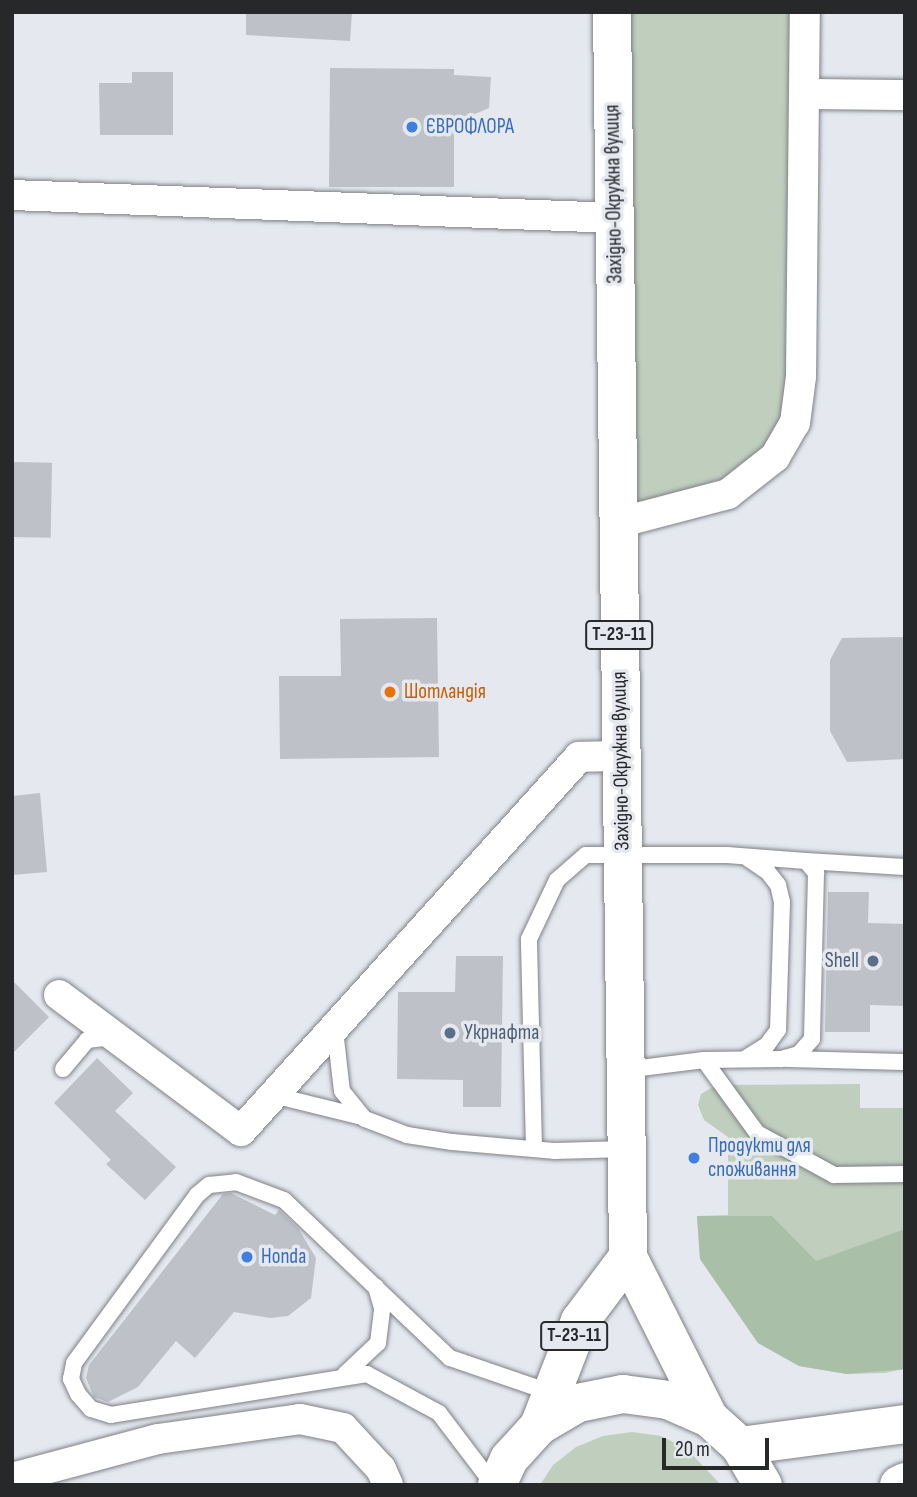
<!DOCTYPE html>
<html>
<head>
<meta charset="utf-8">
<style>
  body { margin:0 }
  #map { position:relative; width:917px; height:1497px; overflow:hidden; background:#e5e8ef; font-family:"Sofia Sans Condensed",sans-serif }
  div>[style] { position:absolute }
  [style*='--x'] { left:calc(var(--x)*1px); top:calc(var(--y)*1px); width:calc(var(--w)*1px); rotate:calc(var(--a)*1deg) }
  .green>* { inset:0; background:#c0cebe }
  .forest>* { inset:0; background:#aabfa7 }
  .building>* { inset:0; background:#bec1c8; transform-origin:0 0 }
  .roads { filter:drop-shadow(0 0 2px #7f8187) drop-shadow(0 0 2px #7f8187) }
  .service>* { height:16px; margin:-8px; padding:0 8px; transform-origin:8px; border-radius:8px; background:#fff }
  .minor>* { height:30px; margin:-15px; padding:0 15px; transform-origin:15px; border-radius:15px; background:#fff }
  .primary>* { height:38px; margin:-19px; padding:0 19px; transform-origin:19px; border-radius:19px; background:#fff }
  .dots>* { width:19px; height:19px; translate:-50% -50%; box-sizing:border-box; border:4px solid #e5e8ef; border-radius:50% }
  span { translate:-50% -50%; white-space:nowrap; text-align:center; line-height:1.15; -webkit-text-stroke:7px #e5e8ef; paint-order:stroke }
  .shield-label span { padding:2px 5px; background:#e5e8ef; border:2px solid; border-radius:5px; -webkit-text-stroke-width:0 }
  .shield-label { font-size:19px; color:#27282a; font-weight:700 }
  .shop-label { font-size:21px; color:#366cbe }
  .left { translate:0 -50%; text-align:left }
  .street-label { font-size:21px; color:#27282a }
  .food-label { font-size:21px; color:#c56008 }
  .service-label { font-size:21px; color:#4e5e75 }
  .right { translate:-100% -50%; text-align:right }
  .frame { position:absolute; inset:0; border:14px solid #27282a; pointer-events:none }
  .scale { position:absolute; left:662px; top:1438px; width:107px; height:32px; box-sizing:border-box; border:4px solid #27282a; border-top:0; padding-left:9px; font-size:21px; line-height:24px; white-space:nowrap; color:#27282a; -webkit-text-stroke:5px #e5e8ef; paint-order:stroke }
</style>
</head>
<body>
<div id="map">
  <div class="green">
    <i style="clip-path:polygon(628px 12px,790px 12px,786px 376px,781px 418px,764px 447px,721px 480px,634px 504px)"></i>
    <i style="clip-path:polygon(860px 1084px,860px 1108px,905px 1108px,905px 1369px,884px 1373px,847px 1374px,799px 1366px,758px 1343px,700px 1259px,697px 1216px,728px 1215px,728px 1137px,704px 1120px,698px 1105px,701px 1094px,716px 1085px)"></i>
    <i style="clip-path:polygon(632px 1432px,661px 1436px,687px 1449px,721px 1485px,540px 1485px,553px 1465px,576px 1447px,603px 1436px)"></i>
  </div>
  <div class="forest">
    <i style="clip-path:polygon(697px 1216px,772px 1216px,816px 1261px,905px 1229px,905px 1369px,847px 1374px,799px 1366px,758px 1343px,700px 1259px)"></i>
  </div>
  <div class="building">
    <i style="clip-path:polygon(246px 12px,352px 12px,350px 41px,246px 35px)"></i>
    <i style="clip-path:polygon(330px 68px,454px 69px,454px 75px,491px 77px,489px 108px,454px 123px,454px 187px,329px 187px)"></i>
    <i style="clip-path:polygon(132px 72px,173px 72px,173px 135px,100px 135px,99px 83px,132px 83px)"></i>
    <i style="left:12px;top:462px;width:40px;height:75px;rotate:1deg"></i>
    <i style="clip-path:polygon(437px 618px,439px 757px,280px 759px,279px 676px,341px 676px,340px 619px)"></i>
    <i style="clip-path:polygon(905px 637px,905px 759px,847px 762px,830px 731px,830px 660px,842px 638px)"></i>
    <i style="clip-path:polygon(40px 793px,47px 872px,12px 875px,12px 796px)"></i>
    <i style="clip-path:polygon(828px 892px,869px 892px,868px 923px,905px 924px,905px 1006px,870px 1005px,870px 1032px,825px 1032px)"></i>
    <i style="clip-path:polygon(456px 956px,503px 956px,501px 1107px,463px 1107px,463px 1080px,397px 1079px,398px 992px,455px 992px)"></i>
    <i style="clip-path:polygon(12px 980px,49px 1017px,12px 1054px)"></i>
    <i style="clip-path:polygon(97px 1058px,133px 1093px,115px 1111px,176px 1167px,145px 1200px,106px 1164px,111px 1160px,54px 1103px)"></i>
    <i style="clip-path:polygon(231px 1193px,275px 1215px,279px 1210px,298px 1228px,316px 1258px,311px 1298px,288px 1316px,270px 1318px,234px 1312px,195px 1358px,176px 1341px,138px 1387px,108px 1402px,94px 1397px,86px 1378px,89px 1365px,223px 1194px)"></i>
  </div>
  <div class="roads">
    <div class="service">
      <i style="--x:806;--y:861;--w:99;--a:3.5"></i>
      <i style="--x:335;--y:1030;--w:61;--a:83.5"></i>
      <i style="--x:342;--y:1091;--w:36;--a:51"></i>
      <i style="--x:365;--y:1119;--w:45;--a:20.9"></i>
      <i style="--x:407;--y:1135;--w:46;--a:8.8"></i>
      <i style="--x:452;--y:1142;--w:102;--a:5"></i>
      <i style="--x:554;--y:1151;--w:73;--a:-1.6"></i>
      <i style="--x:746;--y:1058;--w:25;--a:-32"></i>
      <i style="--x:767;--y:1045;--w:19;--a:-54"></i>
      <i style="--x:778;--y:1030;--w:128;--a:-88.2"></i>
      <i style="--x:782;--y:902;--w:17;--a:-103"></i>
      <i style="--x:778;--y:885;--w:16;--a:-128"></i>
      <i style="--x:768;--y:872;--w:23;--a:-146"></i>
      <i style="--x:787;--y:1059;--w:118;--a:1.5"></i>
      <i style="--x:704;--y:1060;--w:90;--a:54"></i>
      <i style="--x:757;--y:1133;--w:88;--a:28.6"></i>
      <i style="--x:834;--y:1175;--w:71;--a:-0.8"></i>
      <i style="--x:63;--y:1069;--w:38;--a:-50"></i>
      <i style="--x:87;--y:1040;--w:23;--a:-7"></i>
      <i style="--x:273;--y:1095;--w:92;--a:13.9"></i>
      <i style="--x:534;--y:1148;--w:209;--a:-91.4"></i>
      <i style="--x:529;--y:939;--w:65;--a:-64.6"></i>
      <i style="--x:557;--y:880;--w:38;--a:-41"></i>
      <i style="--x:586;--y:855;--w:141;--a:0"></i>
      <i style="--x:727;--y:855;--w:79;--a:4.3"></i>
      <i style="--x:806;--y:861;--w:16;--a:50"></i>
      <i style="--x:816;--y:873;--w:166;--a:91.4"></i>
      <i style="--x:812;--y:1039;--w:20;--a:131"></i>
      <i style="--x:799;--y:1054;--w:19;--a:164"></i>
      <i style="--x:781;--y:1059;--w:77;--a:179.3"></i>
      <i style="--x:704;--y:1060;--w:80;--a:172.8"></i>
      <i style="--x:345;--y:1374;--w:45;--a:-43.2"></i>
      <i style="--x:378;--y:1343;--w:35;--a:-83"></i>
      <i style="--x:382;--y:1308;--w:22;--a:-106"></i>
      <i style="--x:486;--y:1475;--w:78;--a:-127.2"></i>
      <i style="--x:439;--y:1413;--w:82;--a:-151.6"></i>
      <i style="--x:367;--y:1374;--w:259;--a:170.9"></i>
      <i style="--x:111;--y:1415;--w:21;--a:-163"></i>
      <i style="--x:91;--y:1409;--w:20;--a:-131"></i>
      <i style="--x:78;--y:1394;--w:17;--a:-115"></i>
      <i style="--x:71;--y:1379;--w:16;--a:-79"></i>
      <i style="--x:74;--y:1363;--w:208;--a:-53.8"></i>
      <i style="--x:197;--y:1195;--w:16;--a:-40"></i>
      <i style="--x:209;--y:1185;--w:27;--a:-6"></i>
      <i style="--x:236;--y:1182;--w:51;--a:20.6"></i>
      <i style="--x:284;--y:1200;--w:229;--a:43.6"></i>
      <i style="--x:450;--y:1358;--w:108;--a:18.9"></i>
    </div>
    <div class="minor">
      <i style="--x:805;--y:94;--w:100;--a:0.6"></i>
      <i style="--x:12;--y:195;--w:603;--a:2.18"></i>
      <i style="--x:618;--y:523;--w:114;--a:-14.8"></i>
      <i style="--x:728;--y:494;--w:60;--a:-38.2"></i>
      <i style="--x:775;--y:457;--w:39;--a:-60"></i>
      <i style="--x:795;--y:423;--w:46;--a:-82.6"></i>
      <i style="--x:801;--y:377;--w:365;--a:-89.4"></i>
      <i style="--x:59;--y:995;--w:227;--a:36.8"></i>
      <i style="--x:241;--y:1131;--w:504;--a:-47.89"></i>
      <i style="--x:579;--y:757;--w:42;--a:-1.4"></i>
      <i style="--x:12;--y:1478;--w:151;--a:-15"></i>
      <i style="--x:158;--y:1439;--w:143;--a:-8"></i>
      <i style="--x:300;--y:1419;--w:44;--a:11.8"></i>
      <i style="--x:343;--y:1428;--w:56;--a:47.2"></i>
      <i style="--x:381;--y:1469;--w:17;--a:66"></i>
    </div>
    <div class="primary">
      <i style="--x:612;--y:12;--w:1245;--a:89.26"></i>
      <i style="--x:628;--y:1257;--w:180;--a:63.3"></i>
      <i style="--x:539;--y:1426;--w:113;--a:-68.7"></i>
      <i style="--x:580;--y:1321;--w:80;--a:-53.1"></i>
      <i style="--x:740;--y:1446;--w:166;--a:-7.6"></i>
      <i style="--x:497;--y:1485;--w:29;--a:-65"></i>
      <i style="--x:509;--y:1459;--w:45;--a:-47.7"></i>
      <i style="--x:539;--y:1426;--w:45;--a:-30.5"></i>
      <i style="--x:578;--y:1403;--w:46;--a:-11.3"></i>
      <i style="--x:623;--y:1394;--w:45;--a:7.6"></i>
      <i style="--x:668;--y:1400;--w:45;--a:23.7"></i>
      <i style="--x:709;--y:1418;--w:42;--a:42.1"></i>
      <i style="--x:740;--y:1446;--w:45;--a:59.5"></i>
      <i style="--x:899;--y:1485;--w:7;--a:-27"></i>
    </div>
  </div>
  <div class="dots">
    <i style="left:412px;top:127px;background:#3f7fe0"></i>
    <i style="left:390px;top:692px;background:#e8710a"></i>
    <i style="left:873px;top:961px;background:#5c6f8a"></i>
    <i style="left:450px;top:1033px;background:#5c6f8a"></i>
    <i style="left:694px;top:1158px;background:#3f7fe0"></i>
    <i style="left:247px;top:1257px;background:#3f7fe0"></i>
  </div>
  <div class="shield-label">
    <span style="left:619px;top:635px">Т-23-11</span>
    <span style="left:574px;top:1336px">Т-23-11</span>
  </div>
  <div class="shop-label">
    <span class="left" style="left:426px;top:127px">ЄВРОФЛОРА</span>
    <span class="left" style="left:708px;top:1158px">Продукти для<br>споживання</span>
    <span class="left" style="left:261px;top:1257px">Honda</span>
  </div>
  <div class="street-label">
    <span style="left:614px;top:194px;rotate:-91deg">Західно-Окружна вулиця</span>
    <span style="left:621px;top:761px;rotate:-91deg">Західно-Окружна вулиця</span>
  </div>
  <div class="food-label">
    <span class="left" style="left:404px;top:692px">Шотландія</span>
  </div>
  <div class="service-label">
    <span class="right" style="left:859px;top:961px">Shell</span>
    <span class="left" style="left:464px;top:1033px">Укрнафта</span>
  </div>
  <div class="frame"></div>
  <div class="scale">20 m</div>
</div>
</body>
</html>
